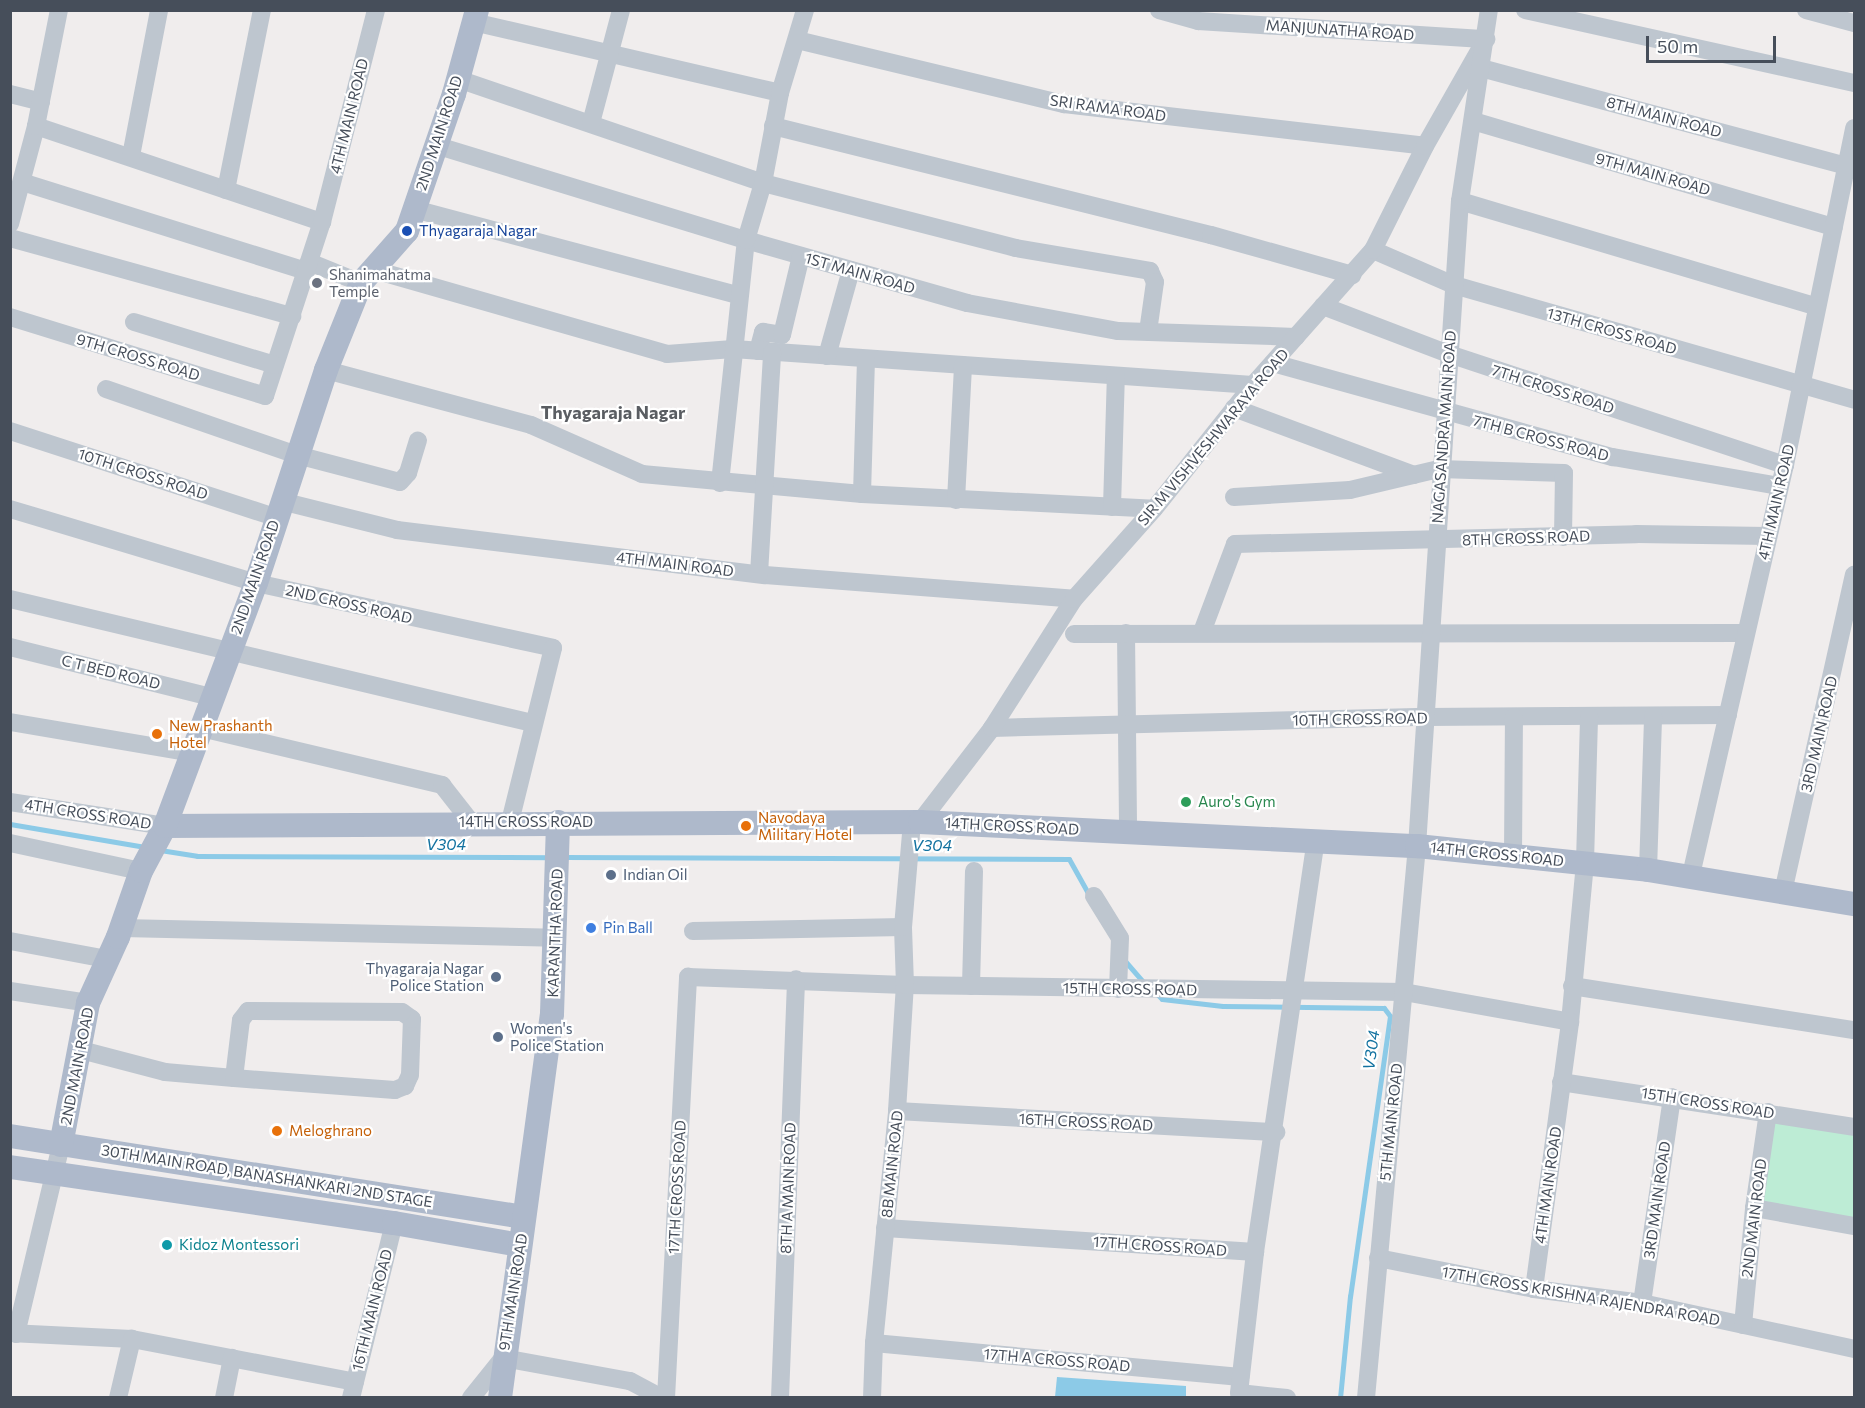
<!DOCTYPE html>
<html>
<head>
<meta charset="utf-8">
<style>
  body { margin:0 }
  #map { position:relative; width:1865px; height:1408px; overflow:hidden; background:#f0eded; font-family:Commissioner,sans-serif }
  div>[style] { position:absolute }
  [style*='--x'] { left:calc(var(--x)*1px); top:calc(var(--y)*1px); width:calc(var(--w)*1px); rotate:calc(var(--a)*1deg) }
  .green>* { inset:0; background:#bdecd5 }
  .water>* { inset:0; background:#8ccae7 }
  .stream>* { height:5px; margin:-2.5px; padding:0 2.5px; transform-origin:2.5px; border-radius:2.5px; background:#8ccae7 }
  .minor>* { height:18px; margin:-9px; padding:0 9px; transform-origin:9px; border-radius:9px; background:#bec6cf }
  .major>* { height:24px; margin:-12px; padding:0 12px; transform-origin:12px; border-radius:12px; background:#aeb9cb }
  .dots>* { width:16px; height:16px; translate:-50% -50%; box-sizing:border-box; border:3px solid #fff; border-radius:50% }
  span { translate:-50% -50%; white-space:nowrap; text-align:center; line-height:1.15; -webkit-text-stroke:4.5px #fff; paint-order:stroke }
  .street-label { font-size:15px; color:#464e5a }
  .transit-label { font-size:15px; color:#164399 }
  .left { translate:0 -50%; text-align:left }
  .worship-label { font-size:15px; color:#5b616d }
  .food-label { font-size:15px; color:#c56008 }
  .leisure-label { font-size:15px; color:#27864d }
  .service-label { font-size:15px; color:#4e5e75 }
  .right { translate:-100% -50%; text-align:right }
  .shop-label { font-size:15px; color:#366cbe }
  .culture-label { font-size:15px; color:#0d838f }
  .water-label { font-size:16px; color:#1372a0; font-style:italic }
  .quarter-label { font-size:18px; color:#5a5d62; font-weight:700 }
  .frame { position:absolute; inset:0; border:12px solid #464e5a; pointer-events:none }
  .scale { position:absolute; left:1646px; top:36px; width:130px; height:27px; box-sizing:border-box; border:3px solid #464e5a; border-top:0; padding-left:8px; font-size:18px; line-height:21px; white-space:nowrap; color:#464e5a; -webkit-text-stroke:4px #fff; paint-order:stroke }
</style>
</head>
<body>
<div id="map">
  <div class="green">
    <i style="clip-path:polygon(1768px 1112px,1854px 1126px,1854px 1226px,1754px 1208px)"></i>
  </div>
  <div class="water">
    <i style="clip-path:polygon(1057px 1377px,1186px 1386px,1186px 1397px,1055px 1397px)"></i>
  </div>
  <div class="stream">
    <i style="--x:10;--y:824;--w:137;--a:9.7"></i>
    <i style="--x:160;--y:850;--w:37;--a:9"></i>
    <i style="--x:197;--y:856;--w:355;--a:0.2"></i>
    <i style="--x:564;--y:857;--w:505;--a:0.23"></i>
    <i style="--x:1069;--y:859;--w:41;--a:60.9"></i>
    <i style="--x:1125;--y:961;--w:29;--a:49"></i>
    <i style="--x:1156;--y:993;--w:8;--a:45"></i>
    <i style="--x:1162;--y:999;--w:61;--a:6.5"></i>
    <i style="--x:1223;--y:1006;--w:161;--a:0.7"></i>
    <i style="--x:1384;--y:1008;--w:10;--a:53"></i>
    <i style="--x:1390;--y:1016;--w:283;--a:98.1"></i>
    <i style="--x:1350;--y:1296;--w:102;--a:95.6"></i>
  </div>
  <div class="minor">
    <i style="--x:1159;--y:10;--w:41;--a:15.8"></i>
    <i style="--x:1198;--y:21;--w:289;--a:3.6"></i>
    <i style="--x:1525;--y:10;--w:337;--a:12.5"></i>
    <i style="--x:1806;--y:10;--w:50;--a:15.2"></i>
    <i style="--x:473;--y:22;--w:315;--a:13"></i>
    <i style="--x:797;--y:40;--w:275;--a:13.5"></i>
    <i style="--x:1064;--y:104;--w:363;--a:6.6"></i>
    <i style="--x:1481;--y:68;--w:379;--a:15"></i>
    <i style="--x:458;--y:79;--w:322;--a:18.8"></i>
    <i style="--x:763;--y:183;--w:261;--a:14.4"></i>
    <i style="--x:1016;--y:248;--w:136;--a:9.7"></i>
    <i style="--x:1150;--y:271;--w:12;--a:66"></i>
    <i style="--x:1155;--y:282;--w:50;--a:98"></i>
    <i style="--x:10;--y:94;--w:32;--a:14"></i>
    <i style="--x:1473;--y:121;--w:376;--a:16.4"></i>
    <i style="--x:591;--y:123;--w:117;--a:-75.1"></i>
    <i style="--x:36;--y:126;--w:302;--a:18.6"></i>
    <i style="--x:773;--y:126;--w:451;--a:14"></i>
    <i style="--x:1211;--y:235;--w:147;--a:15.8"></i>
    <i style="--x:435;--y:145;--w:325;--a:17"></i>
    <i style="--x:746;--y:240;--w:230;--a:15.9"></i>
    <i style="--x:967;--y:303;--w:154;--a:10.5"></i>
    <i style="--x:1118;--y:331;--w:178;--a:1.9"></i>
    <i style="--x:131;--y:156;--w:149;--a:-79.1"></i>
    <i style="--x:22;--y:182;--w:298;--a:17.4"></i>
    <i style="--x:226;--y:190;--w:184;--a:-78.7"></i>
    <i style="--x:1460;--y:201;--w:372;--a:16.5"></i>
    <i style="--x:414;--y:209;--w:334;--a:14.9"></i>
    <i style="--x:10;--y:224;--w:101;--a:-75.1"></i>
    <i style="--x:36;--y:126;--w:118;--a:-78.8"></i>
    <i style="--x:10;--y:238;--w:293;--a:15.5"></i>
    <i style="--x:1373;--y:250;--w:88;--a:23.4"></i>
    <i style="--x:1454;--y:285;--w:416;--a:16"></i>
    <i style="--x:309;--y:262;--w:56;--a:22"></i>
    <i style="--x:371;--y:269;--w:308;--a:16"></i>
    <i style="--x:667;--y:354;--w:66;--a:-4.3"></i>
    <i style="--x:733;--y:349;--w:521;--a:3.96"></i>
    <i style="--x:1323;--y:306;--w:135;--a:20.9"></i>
    <i style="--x:1449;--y:354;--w:354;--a:18.3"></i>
    <i style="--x:10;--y:317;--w:267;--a:17.2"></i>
    <i style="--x:265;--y:396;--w:183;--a:-71.9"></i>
    <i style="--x:322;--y:222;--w:219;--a:-75.7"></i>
    <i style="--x:134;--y:322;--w:147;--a:17"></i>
    <i style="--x:758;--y:351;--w:20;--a:-75"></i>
    <i style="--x:763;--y:332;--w:19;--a:9"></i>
    <i style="--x:782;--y:335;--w:81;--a:-76.5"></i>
    <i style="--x:827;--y:356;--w:89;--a:-74.4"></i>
    <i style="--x:1273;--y:363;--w:353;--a:15.5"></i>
    <i style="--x:1613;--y:457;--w:169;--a:9.9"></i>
    <i style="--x:326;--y:370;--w:212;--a:15"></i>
    <i style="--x:531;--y:425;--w:121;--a:23.8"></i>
    <i style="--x:642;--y:474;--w:221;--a:5.2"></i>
    <i style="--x:862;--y:494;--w:292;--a:2.9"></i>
    <i style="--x:106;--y:389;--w:202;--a:19.1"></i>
    <i style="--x:297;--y:455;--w:106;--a:14.7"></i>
    <i style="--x:400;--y:482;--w:12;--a:-48"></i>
    <i style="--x:408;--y:473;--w:34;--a:-73"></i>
    <i style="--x:1234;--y:408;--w:192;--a:20.4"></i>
    <i style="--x:10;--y:431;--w:279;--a:18"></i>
    <i style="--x:720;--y:483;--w:244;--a:-83.9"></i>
    <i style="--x:746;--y:240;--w:59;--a:-73.4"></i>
    <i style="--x:763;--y:183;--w:92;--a:-79.3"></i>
    <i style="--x:780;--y:93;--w:87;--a:-73.2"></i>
    <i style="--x:862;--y:494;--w:135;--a:-88.3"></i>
    <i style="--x:1234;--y:497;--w:116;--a:-3.5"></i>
    <i style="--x:1350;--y:490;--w:91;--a:-13.3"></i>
    <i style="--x:1439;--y:469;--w:125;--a:1.8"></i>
    <i style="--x:1564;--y:473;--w:64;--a:90.9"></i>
    <i style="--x:956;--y:500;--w:135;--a:-87"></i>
    <i style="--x:281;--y:501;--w:120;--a:14"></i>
    <i style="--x:397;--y:530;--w:371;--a:7"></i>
    <i style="--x:765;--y:575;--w:310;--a:4.4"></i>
    <i style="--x:1112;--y:507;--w:131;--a:-88.3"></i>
    <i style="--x:10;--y:509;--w:257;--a:16.7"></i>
    <i style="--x:256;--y:583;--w:304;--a:12.3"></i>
    <i style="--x:553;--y:648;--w:179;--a:103.9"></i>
    <i style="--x:759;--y:574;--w:222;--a:-86.6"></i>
    <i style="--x:10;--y:599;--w:537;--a:13.36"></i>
    <i style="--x:1202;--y:632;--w:94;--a:-69.4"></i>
    <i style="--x:1235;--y:544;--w:401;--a:-1.4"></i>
    <i style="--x:1636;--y:534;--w:132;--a:0.9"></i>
    <i style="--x:1126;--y:633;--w:199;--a:89.4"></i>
    <i style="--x:1074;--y:634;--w:672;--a:-0.09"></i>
    <i style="--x:10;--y:647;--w:207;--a:14"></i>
    <i style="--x:10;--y:722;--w:186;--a:9.6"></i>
    <i style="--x:201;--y:728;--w:248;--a:13.3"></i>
    <i style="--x:442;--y:785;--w:47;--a:51.9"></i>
    <i style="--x:992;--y:728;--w:434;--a:-1.5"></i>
    <i style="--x:1426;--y:717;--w:302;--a:-0.4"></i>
    <i style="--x:10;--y:802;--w:157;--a:8.8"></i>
    <i style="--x:920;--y:822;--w:118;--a:-52.5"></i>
    <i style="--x:992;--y:728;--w:153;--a:-57.6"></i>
    <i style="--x:1074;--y:599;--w:120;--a:-48.4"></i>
    <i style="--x:1154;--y:509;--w:159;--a:-51.4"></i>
    <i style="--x:1253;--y:385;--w:181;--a:-48.4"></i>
    <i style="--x:1373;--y:250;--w:116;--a:-63.4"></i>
    <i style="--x:1425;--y:146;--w:109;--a:-60.4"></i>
    <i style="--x:10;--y:843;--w:134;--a:12.1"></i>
    <i style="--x:1513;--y:855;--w:138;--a:-89.6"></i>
    <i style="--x:1648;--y:870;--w:154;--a:-88.1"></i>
    <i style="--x:1691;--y:875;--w:421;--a:-77.1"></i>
    <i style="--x:1785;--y:465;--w:344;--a:-78.4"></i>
    <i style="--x:1783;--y:892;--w:325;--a:-77.4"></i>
    <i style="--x:1094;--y:896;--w:49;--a:58.2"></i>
    <i style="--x:1120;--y:938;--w:51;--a:92.2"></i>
    <i style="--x:122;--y:928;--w:433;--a:1.3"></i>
    <i style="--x:693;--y:931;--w:210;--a:-1.1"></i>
    <i style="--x:10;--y:941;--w:99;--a:10.5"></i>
    <i style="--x:971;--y:986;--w:115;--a:-88.5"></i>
    <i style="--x:1572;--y:986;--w:285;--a:8.9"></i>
    <i style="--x:10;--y:991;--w:79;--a:8.7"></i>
    <i style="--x:81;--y:1050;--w:87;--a:14.7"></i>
    <i style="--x:165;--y:1072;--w:69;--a:5"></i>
    <i style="--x:234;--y:1078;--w:161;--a:4.3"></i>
    <i style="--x:395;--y:1090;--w:11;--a:-22"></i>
    <i style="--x:405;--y:1086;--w:12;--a:-66"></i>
    <i style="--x:410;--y:1075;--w:56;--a:-88"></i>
    <i style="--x:412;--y:1019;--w:12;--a:-145"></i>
    <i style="--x:402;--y:1012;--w:154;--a:-179.6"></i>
    <i style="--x:248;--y:1011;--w:11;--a:128"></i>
    <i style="--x:241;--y:1020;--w:58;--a:96.9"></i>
    <i style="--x:1561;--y:1082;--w:296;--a:8.7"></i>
    <i style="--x:897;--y:1111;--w:380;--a:3.2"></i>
    <i style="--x:1754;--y:1208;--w:102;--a:10.2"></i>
    <i style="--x:885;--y:1228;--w:371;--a:3.7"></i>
    <i style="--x:1378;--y:1258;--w:159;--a:11.2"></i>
    <i style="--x:1534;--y:1289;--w:109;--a:7.4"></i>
    <i style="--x:1642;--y:1303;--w:217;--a:12.2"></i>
    <i style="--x:1534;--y:1289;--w:269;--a:-82.3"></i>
    <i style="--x:1570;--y:1022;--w:161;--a:-84.6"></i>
    <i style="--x:1585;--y:862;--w:146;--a:-88.4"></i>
    <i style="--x:1642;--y:1303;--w:208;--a:-81.7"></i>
    <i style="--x:1743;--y:1325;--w:118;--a:-84.6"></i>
    <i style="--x:1754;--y:1208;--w:97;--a:-81.7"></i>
    <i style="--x:10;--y:1333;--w:122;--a:2.8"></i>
    <i style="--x:132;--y:1339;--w:227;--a:10.9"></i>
    <i style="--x:16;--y:1334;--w:194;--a:-76.6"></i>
    <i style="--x:874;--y:1343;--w:368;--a:5.3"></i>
    <i style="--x:118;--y:1398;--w:61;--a:-76.7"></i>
    <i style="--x:224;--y:1398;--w:41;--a:-78.7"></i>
    <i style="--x:351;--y:1398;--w:180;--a:-76.2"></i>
    <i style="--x:471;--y:1398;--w:51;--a:-51.3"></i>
    <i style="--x:503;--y:1358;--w:129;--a:10.3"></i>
    <i style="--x:630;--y:1381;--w:36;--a:28"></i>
    <i style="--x:666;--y:1398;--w:422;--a:-87"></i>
    <i style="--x:688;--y:977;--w:217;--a:2.1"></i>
    <i style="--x:905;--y:985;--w:499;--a:0.8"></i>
    <i style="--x:1404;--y:992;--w:169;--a:10.2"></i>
    <i style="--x:780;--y:1398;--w:419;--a:-87.8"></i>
    <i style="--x:872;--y:1398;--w:55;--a:-87.9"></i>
    <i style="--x:874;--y:1343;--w:233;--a:-84.3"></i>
    <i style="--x:897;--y:1111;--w:126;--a:-86.4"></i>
    <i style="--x:905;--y:985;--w:58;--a:-92"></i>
    <i style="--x:903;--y:927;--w:105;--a:-85.1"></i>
    <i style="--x:1287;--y:1398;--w:48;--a:-174.1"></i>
    <i style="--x:1239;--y:1393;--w:142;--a:-83.5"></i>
    <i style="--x:1255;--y:1252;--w:416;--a:-81.6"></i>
    <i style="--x:1366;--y:1398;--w:554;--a:-84.72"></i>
    <i style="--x:1417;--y:846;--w:646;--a:-86.19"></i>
    <i style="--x:1460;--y:201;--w:193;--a:-81.4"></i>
  </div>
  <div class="major">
    <i style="--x:165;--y:826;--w:755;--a:-0.3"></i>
    <i style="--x:920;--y:822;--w:498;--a:2.8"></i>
    <i style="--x:1417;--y:846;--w:232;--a:5.9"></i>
    <i style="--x:1648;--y:870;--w:209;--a:9.4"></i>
    <i style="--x:10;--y:1136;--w:520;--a:8.96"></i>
    <i style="--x:61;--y:1145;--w:145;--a:-79.2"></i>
    <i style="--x:88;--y:1003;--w:72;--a:-65.6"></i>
    <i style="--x:118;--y:937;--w:70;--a:-70.8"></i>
    <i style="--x:141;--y:871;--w:51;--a:-61.9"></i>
    <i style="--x:165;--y:826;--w:259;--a:-69.5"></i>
    <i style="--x:256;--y:583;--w:224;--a:-71.8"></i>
    <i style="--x:326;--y:370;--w:94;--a:-68.1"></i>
    <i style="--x:361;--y:283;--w:69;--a:-48.5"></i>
    <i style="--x:407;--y:231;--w:145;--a:-71.1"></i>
    <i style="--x:454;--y:94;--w:87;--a:-74.7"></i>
    <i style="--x:10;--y:1167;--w:388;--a:8.3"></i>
    <i style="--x:394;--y:1223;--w:128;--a:9.9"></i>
    <i style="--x:500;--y:1398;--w:388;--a:-82.3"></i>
    <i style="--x:552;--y:1014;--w:192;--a:-88.2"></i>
  </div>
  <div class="dots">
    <i style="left:407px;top:231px;background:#1a4fb4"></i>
    <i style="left:317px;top:283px;background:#6b7280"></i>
    <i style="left:157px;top:734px;background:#e8710a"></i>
    <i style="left:1186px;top:802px;background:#2e9e5b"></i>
    <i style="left:746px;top:826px;background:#e8710a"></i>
    <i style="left:611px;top:875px;background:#5c6f8a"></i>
    <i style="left:591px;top:928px;background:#3f7fe0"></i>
    <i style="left:496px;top:977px;background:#5c6f8a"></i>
    <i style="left:498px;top:1037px;background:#5c6f8a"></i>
    <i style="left:277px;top:1131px;background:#e8710a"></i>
    <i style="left:167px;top:1245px;background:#0f9aa8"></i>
  </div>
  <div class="street-label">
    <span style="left:1340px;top:30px;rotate:4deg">MANJUNATHA ROAD</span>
    <span style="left:1108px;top:108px;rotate:8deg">SRI RAMA ROAD</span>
    <span style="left:349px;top:116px;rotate:-76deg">4TH MAIN ROAD</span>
    <span style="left:1664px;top:117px;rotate:15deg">8TH MAIN ROAD</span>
    <span style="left:439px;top:133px;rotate:-72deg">2ND MAIN ROAD</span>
    <span style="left:1653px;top:174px;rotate:16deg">9TH MAIN ROAD</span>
    <span style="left:860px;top:273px;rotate:16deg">1ST MAIN ROAD</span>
    <span style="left:1612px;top:331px;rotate:16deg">13TH CROSS ROAD</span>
    <span style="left:138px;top:357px;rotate:17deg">9TH CROSS ROAD</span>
    <span style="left:1553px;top:389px;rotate:18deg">7TH CROSS ROAD</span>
    <span style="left:1444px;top:427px;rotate:-86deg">NAGASANDRA MAIN ROAD</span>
    <span style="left:1213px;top:437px;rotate:-50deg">SIR M VISHVESHWARAYA ROAD</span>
    <span style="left:1541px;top:438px;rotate:15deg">7TH B CROSS ROAD</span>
    <span style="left:143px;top:474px;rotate:18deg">10TH CROSS ROAD</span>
    <span style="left:1776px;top:502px;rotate:-77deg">4TH MAIN ROAD</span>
    <span style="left:1526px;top:538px;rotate:-2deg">8TH CROSS ROAD</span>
    <span style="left:675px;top:564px;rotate:7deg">4TH MAIN ROAD</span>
    <span style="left:255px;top:577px;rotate:-71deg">2ND MAIN ROAD</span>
    <span style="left:349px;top:604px;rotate:13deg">2ND CROSS ROAD</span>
    <span style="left:111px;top:672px;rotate:14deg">C T BED ROAD</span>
    <span style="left:1360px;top:719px;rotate:-1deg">10TH CROSS ROAD</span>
    <span style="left:1819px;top:734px;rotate:-77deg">3RD MAIN ROAD</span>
    <span style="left:88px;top:814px;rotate:9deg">4TH CROSS ROAD</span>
    <span style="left:526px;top:822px">14TH CROSS ROAD</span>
    <span style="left:1012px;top:826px;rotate:3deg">14TH CROSS ROAD</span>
    <span style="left:1497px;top:854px;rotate:6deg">14TH CROSS ROAD</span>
    <span style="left:555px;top:933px;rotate:-88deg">KARANTHA ROAD</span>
    <span style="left:1130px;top:989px;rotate:1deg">15TH CROSS ROAD</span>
    <span style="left:77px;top:1066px;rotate:-79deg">2ND MAIN ROAD</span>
    <span style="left:1708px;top:1103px;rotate:9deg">15TH CROSS ROAD</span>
    <span style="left:1086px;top:1122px;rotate:3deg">16TH CROSS ROAD</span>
    <span style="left:1391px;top:1122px;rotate:-84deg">5TH MAIN ROAD</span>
    <span style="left:892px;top:1164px;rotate:-84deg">8B MAIN ROAD</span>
    <span style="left:267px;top:1176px;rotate:9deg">30TH MAIN ROAD, BANASHANKARI 2ND STAGE</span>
    <span style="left:1548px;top:1185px;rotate:-82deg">4TH MAIN ROAD</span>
    <span style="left:677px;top:1187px;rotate:-87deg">17TH CROSS ROAD</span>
    <span style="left:788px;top:1188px;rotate:-88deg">8TH A MAIN ROAD</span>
    <span style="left:1657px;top:1200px;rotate:-82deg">3RD MAIN ROAD</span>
    <span style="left:1754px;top:1218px;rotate:-83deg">2ND MAIN ROAD</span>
    <span style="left:1160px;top:1246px;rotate:4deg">17TH CROSS ROAD</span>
    <span style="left:513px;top:1292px;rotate:-81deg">9TH MAIN ROAD</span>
    <span style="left:1581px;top:1296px;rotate:10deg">17TH CROSS KRISHNA RAJENDRA ROAD</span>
    <span style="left:372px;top:1310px;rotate:-76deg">16TH MAIN ROAD</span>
    <span style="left:1057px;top:1360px;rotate:5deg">17TH A CROSS ROAD</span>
  </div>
  <div class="transit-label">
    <span class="left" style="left:419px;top:231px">Thyagaraja Nagar</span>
  </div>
  <div class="worship-label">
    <span class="left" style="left:329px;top:283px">Shanimahatma<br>Temple</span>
  </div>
  <div class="food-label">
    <span class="left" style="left:169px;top:734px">New Prashanth<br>Hotel</span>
    <span class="left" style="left:758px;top:826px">Navodaya<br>Military Hotel</span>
    <span class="left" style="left:289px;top:1131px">Meloghrano</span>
  </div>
  <div class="leisure-label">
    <span class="left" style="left:1198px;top:802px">Auro's Gym</span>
  </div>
  <div class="service-label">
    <span class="left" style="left:623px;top:875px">Indian Oil</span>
    <span class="right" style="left:484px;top:977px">Thyagaraja Nagar<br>Police Station</span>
    <span class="left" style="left:510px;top:1037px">Women's<br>Police Station</span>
  </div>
  <div class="shop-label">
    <span class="left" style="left:603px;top:928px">Pin Ball</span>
  </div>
  <div class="culture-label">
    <span class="left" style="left:179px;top:1245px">Kidoz Montessori</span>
  </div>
  <div class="water-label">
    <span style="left:446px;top:844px">V304</span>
    <span style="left:932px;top:845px">V304</span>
    <span style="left:1371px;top:1050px;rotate:-82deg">V304</span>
  </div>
  <div class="quarter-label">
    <span style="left:613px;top:412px">Thyagaraja Nagar</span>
  </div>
  <div class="frame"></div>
  <div class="scale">50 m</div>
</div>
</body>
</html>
